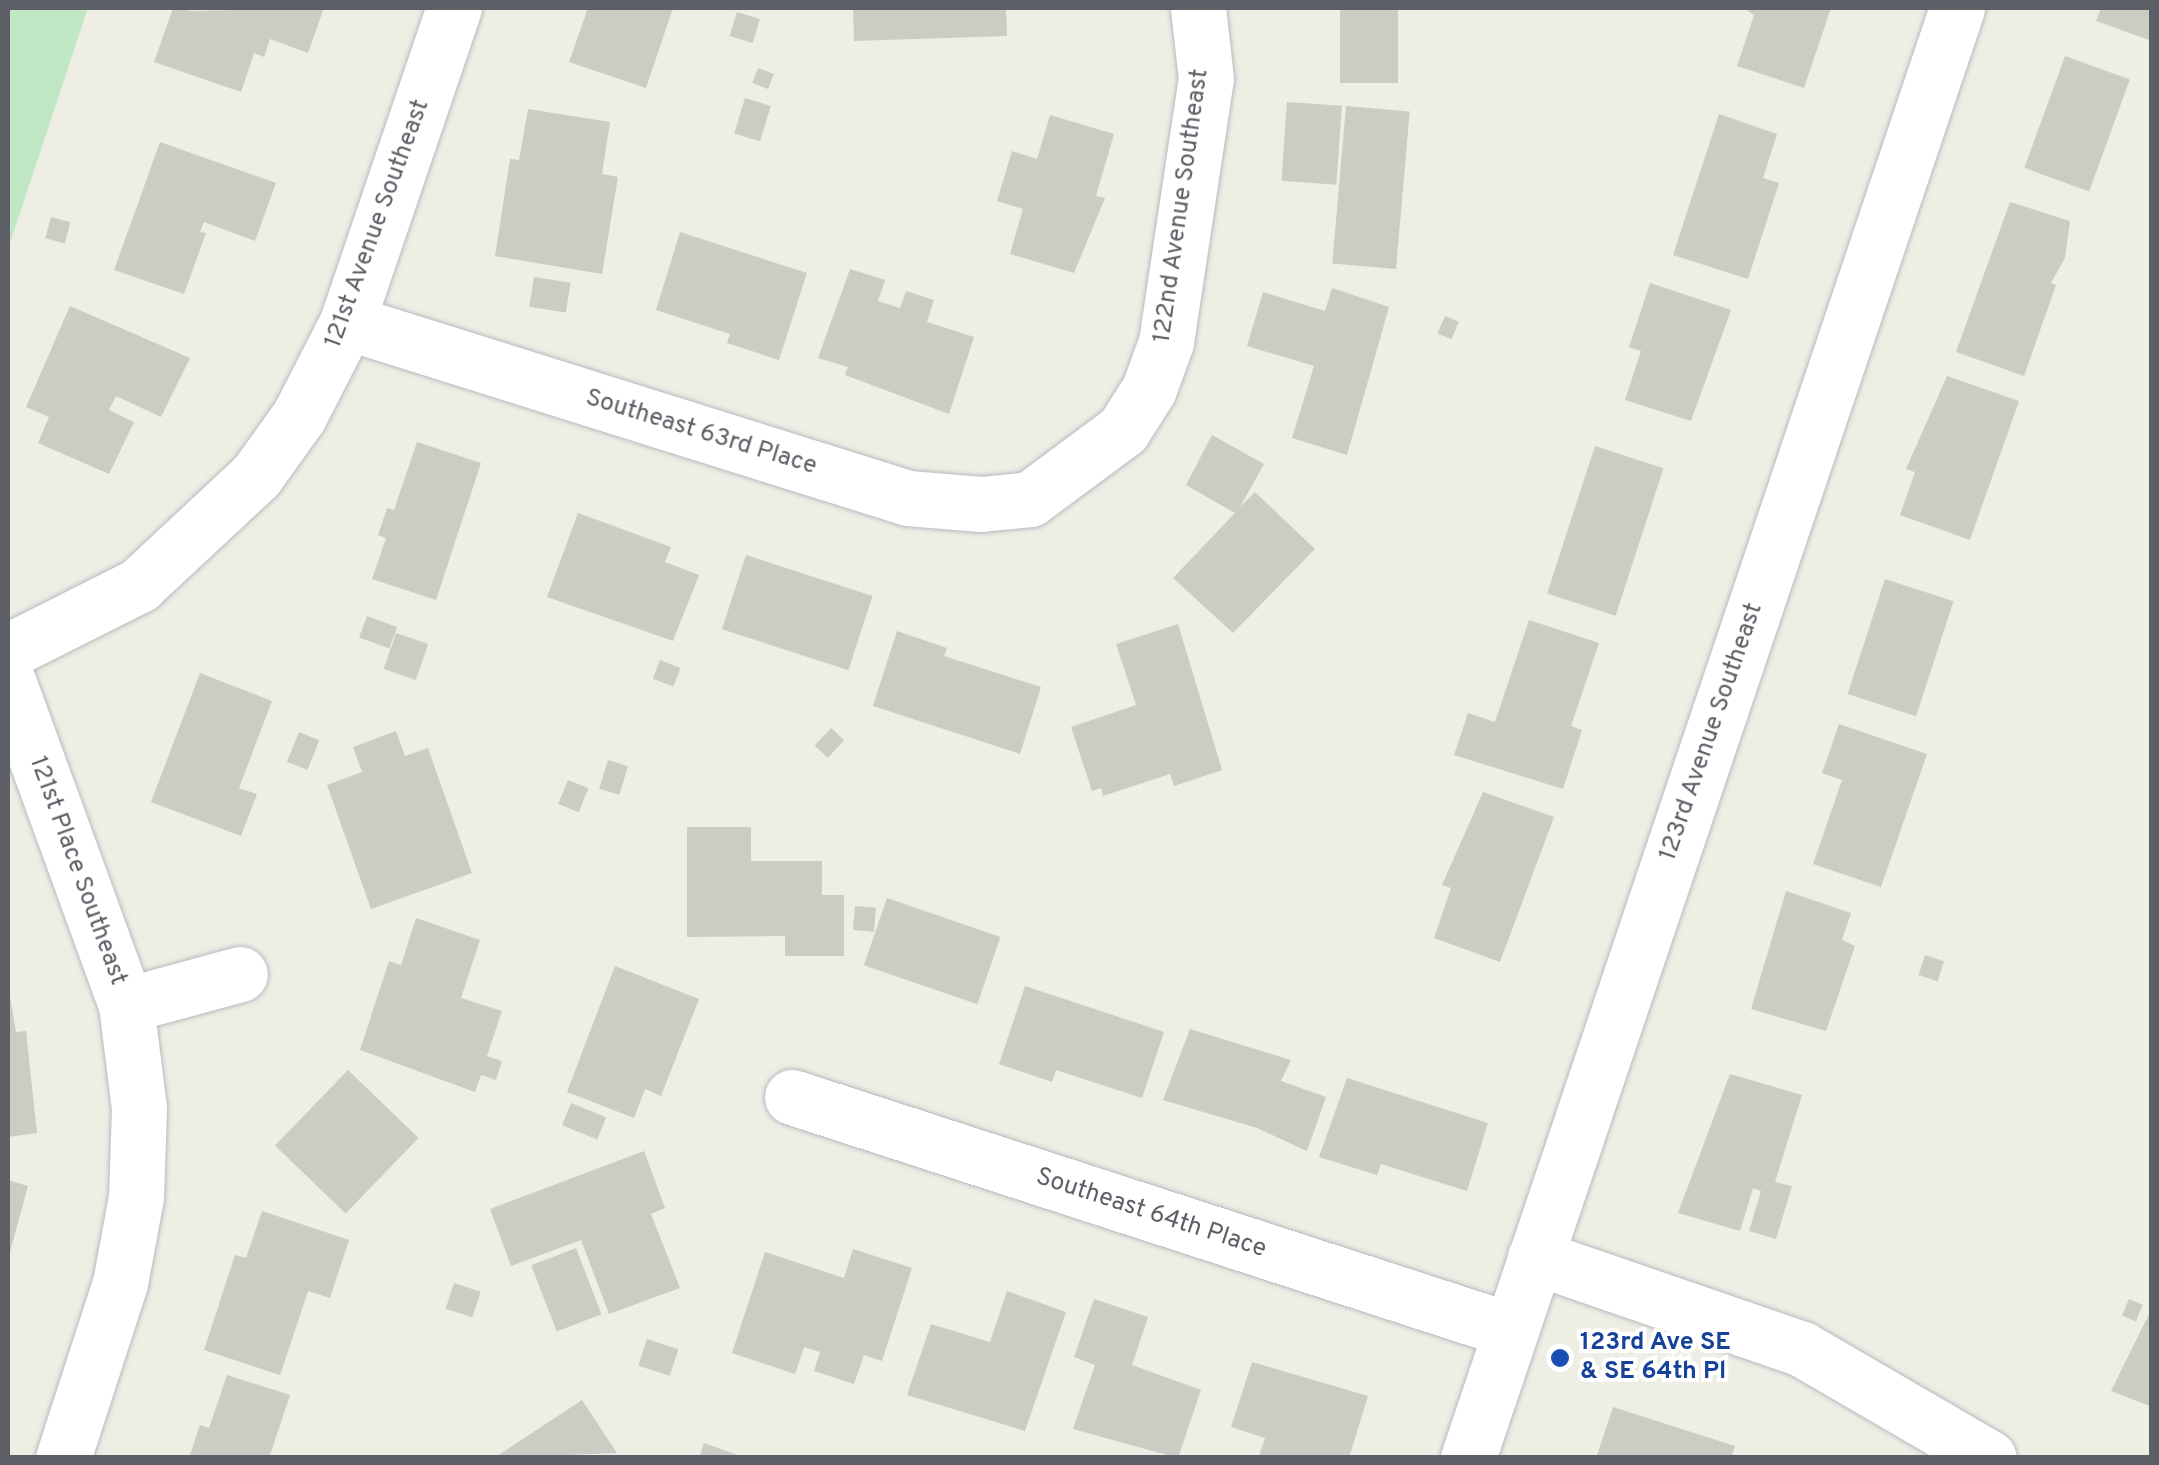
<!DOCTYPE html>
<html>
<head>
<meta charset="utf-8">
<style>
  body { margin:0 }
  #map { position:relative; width:2159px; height:1465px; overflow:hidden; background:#efeee5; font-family:Overpass,sans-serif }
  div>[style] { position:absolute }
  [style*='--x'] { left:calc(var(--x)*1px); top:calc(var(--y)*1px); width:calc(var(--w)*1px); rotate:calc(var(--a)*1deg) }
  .green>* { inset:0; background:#c0e8c4 }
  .building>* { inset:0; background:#cccbc4; transform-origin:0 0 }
  .roads { filter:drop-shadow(0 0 2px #b7babf) drop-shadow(0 0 2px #b7babf) }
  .minor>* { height:55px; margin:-27.5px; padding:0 27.5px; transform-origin:27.5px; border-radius:27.5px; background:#fff }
  .dots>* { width:28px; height:28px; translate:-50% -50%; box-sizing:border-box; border:5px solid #fff; border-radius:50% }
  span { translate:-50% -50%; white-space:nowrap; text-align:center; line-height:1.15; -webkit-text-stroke:8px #fff; paint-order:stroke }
  .street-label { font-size:25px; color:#5c6066 }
  .transit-label { font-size:25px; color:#164399; font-weight:700 }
  .left { translate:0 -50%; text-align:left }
  .frame { position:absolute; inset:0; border:10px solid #5c6066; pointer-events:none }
</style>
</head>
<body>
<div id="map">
  <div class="green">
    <i style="clip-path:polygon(8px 8px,88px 8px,8px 249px)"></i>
  </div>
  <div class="building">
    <i style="clip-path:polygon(173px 8px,193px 11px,324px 8px,308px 53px,270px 39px,264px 57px,254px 53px,241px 92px,154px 62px)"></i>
    <i style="clip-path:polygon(588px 8px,673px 8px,646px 88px,569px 62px)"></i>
    <i style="clip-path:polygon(853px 8px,1006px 8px,1007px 36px,854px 41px)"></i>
    <i style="left:1340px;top:8px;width:58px;height:75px"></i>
    <i style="clip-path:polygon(1743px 8px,1831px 8px,1804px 88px,1737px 66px,1754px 15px)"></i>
    <i style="clip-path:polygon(2101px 8px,2152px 8px,2152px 41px,2096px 21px)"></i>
    <i style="left:737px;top:12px;width:24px;height:25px;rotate:17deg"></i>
    <i style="left:2065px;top:56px;width:69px;height:119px;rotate:20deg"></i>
    <i style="left:758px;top:68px;width:17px;height:16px;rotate:21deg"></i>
    <i style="left:745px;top:98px;width:27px;height:37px;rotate:17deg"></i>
    <i style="left:1287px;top:102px;width:55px;height:79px;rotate:4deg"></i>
    <i style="left:1346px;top:106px;width:64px;height:158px;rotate:5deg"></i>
    <i style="clip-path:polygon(528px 109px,610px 122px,602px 174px,618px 177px,602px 274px,495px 256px,510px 159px,519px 160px)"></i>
    <i style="clip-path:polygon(1719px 114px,1777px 134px,1763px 178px,1779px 183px,1748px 279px,1673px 255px)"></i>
    <i style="clip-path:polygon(1050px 115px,1114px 134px,1096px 196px,1105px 198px,1074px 273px,1010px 254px,1023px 209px,997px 201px,1012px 151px,1037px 159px)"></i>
    <i style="clip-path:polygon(160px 142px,276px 183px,255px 241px,204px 222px,200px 232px,206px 233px,184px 294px,114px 270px)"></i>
    <i style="clip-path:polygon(2010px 202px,2070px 221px,2065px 258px,2051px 283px,2056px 285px,2024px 376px,1956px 352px)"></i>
    <i style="left:51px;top:217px;width:20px;height:22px;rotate:15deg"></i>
    <i style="clip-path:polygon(680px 232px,807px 273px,779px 360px,727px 343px,730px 334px,656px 310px)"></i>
    <i style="clip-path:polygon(850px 269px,885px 280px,878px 301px,900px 308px,906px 291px,934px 300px,927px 322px,974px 337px,949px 414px,845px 375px,848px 367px,818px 358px)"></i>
    <i style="left:534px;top:277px;width:37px;height:30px;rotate:9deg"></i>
    <i style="clip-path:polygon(1650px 283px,1731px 310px,1691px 421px,1625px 400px,1641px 351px,1629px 347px)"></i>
    <i style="clip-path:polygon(1332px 288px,1389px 307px,1347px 455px,1292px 438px,1314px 366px,1247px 346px,1263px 292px,1325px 311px)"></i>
    <i style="clip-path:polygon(70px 306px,190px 358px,161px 417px,116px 396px,109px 410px,134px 422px,109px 474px,38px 443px,49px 417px,26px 407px)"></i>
    <i style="left:1445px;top:316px;width:15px;height:19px;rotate:23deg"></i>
    <i style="clip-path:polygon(1947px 376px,2019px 401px,1970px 540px,1900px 515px,1915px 472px,1906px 469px)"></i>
    <i style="clip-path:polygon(1212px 435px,1264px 464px,1240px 507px,1255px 492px,1315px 549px,1233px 633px,1173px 578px,1235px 513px,1186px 485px)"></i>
    <i style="clip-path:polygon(417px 442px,481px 463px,436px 600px,372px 579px,386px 538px,378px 535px,387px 508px,394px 510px)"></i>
    <i style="left:1595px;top:446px;width:72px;height:155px;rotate:18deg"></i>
    <i style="clip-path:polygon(578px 513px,671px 547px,665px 562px,699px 575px,673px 641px,547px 597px)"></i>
    <i style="left:746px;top:555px;width:133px;height:78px;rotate:18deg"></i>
    <i style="left:1885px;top:579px;width:72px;height:121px;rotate:18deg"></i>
    <i style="left:367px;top:616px;width:32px;height:23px;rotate:20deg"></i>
    <i style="clip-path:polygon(1529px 620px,1599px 643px,1571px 726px,1582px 730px,1563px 789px,1454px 755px,1468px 713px,1495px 722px)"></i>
    <i style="clip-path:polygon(1178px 624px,1222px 770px,1174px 786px,1170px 774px,1103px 796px,1101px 788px,1092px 791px,1071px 727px,1136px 705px,1116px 644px)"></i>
    <i style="clip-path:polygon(897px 631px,947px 648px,944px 656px,1041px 687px,1020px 754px,873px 706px)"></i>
    <i style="left:396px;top:633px;width:34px;height:38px;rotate:19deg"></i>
    <i style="left:660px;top:660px;width:22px;height:20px;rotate:21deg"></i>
    <i style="clip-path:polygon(200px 673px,272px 701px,239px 788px,257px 794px,241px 836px,151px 802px)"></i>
    <i style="clip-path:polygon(1839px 724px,1927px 754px,1881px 887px,1813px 864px,1842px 780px,1822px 773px)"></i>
    <i style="left:831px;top:728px;width:18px;height:24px;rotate:43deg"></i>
    <i style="clip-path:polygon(396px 731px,405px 756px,428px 748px,472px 873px,371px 909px,327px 785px,362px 772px,353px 747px)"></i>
    <i style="left:299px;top:732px;width:22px;height:32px;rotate:22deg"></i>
    <i style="left:608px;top:760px;width:21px;height:30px;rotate:17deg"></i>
    <i style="left:568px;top:780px;width:22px;height:26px;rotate:22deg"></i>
    <i style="clip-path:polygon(1483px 792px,1554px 817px,1500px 962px,1434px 938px,1451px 888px,1442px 885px)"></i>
    <i style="clip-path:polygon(687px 827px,751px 827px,751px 861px,822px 861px,822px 895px,844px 895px,844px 956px,785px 956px,785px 936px,687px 937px)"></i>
    <i style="clip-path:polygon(1786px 891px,1851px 913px,1842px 940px,1855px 946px,1826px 1031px,1751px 1009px)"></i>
    <i style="left:887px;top:898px;width:120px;height:71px;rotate:19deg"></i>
    <i style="left:855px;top:906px;width:21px;height:24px;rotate:5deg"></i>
    <i style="clip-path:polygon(416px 918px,480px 940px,461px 998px,502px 1011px,487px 1056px,502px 1061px,496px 1080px,481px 1075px,475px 1092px,360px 1050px,389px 961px,401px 965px)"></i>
    <i style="left:1925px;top:955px;width:20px;height:21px;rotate:18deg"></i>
    <i style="clip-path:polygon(615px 966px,699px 999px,661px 1096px,645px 1089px,634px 1118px,567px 1092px)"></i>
    <i style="clip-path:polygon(8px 984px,16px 1032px,26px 1031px,37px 1133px,8px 1137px)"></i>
    <i style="clip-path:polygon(1025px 986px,1164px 1032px,1142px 1098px,1056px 1070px,1052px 1082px,999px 1064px)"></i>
    <i style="clip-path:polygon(1190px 1029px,1291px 1060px,1281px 1081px,1326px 1097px,1307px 1151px,1257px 1128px,1163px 1100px)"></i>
    <i style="left:348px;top:1070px;width:98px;height:105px;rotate:44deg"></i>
    <i style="clip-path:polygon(1730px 1074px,1802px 1095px,1775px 1182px,1792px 1186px,1776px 1239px,1749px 1231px,1761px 1191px,1753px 1188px,1740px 1231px,1678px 1213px)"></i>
    <i style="clip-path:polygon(1347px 1078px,1488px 1123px,1467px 1191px,1381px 1164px,1377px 1175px,1319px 1157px)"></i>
    <i style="left:571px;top:1103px;width:38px;height:24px;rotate:22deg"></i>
    <i style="clip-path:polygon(644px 1151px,665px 1208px,651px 1214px,680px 1288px,609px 1314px,581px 1240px,511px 1266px,490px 1209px)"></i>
    <i style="clip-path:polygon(8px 1180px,28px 1186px,9px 1256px,8px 1256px)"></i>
    <i style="clip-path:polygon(262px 1211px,349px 1240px,330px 1298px,308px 1291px,280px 1375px,204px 1350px,235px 1255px,246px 1258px)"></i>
    <i style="left:576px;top:1248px;width:71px;height:48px;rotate:69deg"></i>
    <i style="clip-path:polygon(853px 1249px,912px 1268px,882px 1361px,864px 1355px,854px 1384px,814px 1371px,820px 1352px,804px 1347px,795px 1374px,732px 1353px,765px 1252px,844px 1278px)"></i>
    <i style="left:454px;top:1283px;width:28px;height:27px;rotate:18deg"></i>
    <i style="clip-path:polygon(1007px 1291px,1066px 1312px,1025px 1431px,907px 1395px,931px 1324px,990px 1342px)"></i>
    <i style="clip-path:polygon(1094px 1299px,1148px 1317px,1132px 1365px,1201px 1390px,1178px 1458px,1073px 1429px,1095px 1365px,1074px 1357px)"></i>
    <i style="left:2129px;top:1299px;width:15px;height:18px;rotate:23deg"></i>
    <i style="clip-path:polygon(2152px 1308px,2152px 1407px,2111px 1391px)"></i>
    <i style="left:647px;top:1339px;width:33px;height:28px;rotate:18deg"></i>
    <i style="clip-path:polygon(1252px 1362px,1368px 1396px,1349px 1458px,1259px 1456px,1265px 1438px,1231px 1427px)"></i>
    <i style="clip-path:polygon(227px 1375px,290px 1395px,269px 1458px,189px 1458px,200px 1425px,209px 1428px)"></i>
    <i style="clip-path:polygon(582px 1400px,617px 1453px,494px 1458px)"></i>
    <i style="clip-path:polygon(1613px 1407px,1735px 1446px,1731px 1458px,1596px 1458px)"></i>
    <i style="clip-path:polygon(704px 1443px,743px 1457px,743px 1458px,699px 1458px)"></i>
  </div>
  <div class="roads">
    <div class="minor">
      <i style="--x:347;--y:322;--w:588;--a:17.42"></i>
      <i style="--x:908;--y:498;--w:73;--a:4.7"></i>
      <i style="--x:981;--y:504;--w:49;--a:-5.8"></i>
      <i style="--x:1030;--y:499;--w:116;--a:-36.6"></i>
      <i style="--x:1123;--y:430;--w:49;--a:-57.6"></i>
      <i style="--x:1149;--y:389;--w:50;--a:-70.1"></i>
      <i style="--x:1166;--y:342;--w:266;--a:-81.4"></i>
      <i style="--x:1206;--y:79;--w:71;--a:-96.4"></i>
      <i style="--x:8;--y:651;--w:147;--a:-26.7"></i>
      <i style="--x:139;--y:585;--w:160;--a:-43"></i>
      <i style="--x:256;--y:476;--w:74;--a:-54.4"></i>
      <i style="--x:299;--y:416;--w:106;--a:-62.9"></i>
      <i style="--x:347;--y:322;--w:332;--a:-71.2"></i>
      <i style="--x:8;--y:681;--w:345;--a:70"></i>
      <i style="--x:126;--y:1005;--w:104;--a:82.8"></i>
      <i style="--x:139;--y:1108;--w:89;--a:91.9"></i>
      <i style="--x:136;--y:1197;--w:87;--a:100.5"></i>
      <i style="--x:120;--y:1283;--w:184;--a:108"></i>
      <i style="--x:126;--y:1005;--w:118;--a:-15.2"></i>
      <i style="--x:792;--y:1097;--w:755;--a:17.98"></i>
      <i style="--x:1535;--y:1257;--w:282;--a:19"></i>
      <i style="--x:1802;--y:1349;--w:216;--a:30.2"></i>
      <i style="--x:1468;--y:1458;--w:1530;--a:-71.36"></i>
    </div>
  </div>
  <div class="dots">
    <i style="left:1560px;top:1358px;background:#1a4fb4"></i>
  </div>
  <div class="street-label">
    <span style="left:1182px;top:206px;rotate:-82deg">122nd Avenue Southeast</span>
    <span style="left:378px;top:224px;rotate:-70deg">121st Avenue Southeast</span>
    <span style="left:701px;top:433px;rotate:17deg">Southeast 63rd Place</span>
    <span style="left:1712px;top:732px;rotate:-71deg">123rd Avenue Southeast</span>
    <span style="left:77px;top:871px;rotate:70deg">121st Place Southeast</span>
    <span style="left:1151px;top:1214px;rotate:18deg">Southeast 64th Place</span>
  </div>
  <div class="transit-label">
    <span class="left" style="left:1580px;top:1358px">123rd Ave SE<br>&amp; SE 64th Pl</span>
  </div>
  <div class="frame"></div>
</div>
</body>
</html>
